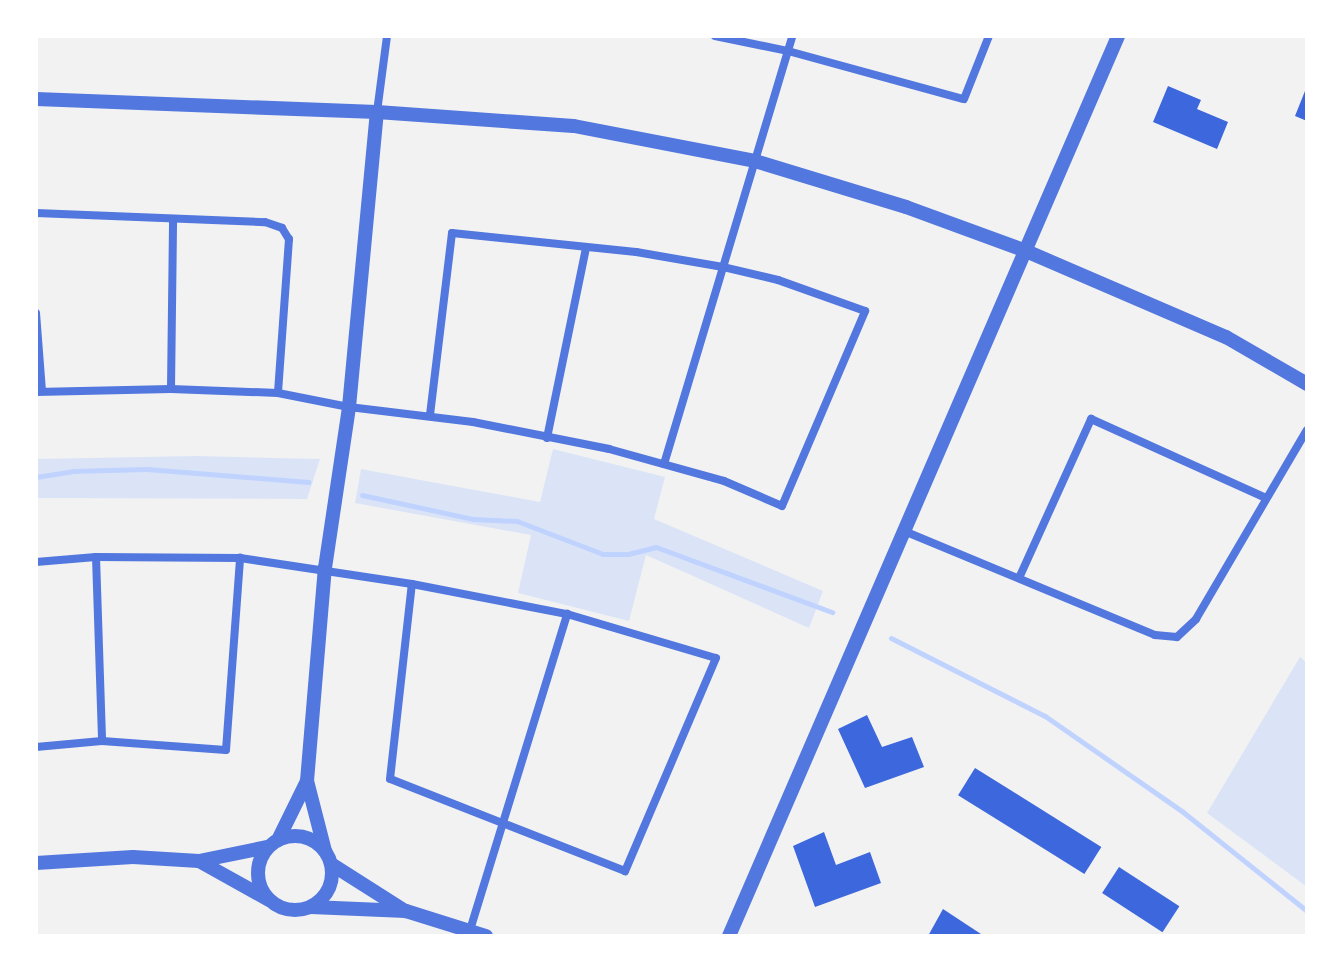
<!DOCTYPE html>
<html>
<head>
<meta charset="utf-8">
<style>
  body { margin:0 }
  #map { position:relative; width:1343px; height:972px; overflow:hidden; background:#f2f2f2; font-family:"DM Sans",sans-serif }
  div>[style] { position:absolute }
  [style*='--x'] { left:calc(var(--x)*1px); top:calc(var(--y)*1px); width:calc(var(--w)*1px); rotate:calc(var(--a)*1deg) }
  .green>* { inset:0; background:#dbe4f7 }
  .stream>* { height:5px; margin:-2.5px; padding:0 2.5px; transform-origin:2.5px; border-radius:2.5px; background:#bfd3fe }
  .building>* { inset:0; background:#3d67dc; transform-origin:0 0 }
  .minor>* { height:8px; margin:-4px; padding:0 4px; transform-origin:4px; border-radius:4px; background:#5277de }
  .tertiary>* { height:14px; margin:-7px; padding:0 7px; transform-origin:7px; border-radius:7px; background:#5277de }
  .tertiary>.ring { margin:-7px; padding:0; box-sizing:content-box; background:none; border:14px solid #5277de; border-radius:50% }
  span { translate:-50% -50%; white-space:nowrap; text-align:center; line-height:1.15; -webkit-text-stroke:6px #fff; paint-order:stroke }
  .frame { position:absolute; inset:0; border:38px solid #fff; pointer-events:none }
</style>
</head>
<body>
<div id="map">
  <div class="green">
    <i style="clip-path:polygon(553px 449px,665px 477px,654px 519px,823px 591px,809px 628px,646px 555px,629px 621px,518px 593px,531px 535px,355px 503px,361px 469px,540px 502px)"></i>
    <i style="clip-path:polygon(195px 456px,320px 459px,307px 499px,36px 498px,36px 459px)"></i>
    <i style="clip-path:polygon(1300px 657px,1307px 663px,1307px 887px,1207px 813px)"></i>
  </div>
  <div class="stream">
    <i style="--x:36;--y:477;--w:36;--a:-9"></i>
    <i style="--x:72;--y:471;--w:75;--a:-1.5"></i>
    <i style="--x:147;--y:469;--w:162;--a:4.6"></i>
    <i style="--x:362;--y:495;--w:114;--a:12.2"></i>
    <i style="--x:473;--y:519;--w:44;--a:2.6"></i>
    <i style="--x:517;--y:521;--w:92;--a:21"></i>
    <i style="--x:603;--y:554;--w:25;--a:0"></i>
    <i style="--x:628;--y:554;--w:29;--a:-14"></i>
    <i style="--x:656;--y:547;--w:188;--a:20.3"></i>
    <i style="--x:891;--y:638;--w:173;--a:26.9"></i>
    <i style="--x:1045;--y:716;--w:168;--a:34.8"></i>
    <i style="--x:1183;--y:812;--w:159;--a:38.6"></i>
  </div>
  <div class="building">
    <i style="clip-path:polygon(1168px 86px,1201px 100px,1197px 109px,1228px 122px,1217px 149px,1153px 122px)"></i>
    <i style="clip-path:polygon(1307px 86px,1307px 121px,1295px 116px)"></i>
    <i style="clip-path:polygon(867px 715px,882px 747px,912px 737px,924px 767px,865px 788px,838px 729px)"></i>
    <i style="left:975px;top:768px;width:149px;height:32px;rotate:32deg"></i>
    <i style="clip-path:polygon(824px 832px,836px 865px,870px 852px,881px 883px,815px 907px,793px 846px)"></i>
    <i style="left:1119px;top:867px;width:72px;height:31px;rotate:33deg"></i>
    <i style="clip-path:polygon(943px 909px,984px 936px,928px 936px)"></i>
  </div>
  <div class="minor">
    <i style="--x:715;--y:36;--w:75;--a:11.6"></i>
    <i style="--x:788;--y:51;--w:182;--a:15.3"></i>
    <i style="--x:964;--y:99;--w:68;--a:-68.4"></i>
    <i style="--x:377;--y:112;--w:77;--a:-82.5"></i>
    <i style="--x:36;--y:213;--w:229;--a:2.3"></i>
    <i style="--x:265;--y:222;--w:18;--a:19"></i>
    <i style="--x:282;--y:228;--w:13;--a:58"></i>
    <i style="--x:289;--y:239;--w:154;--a:94.1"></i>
    <i style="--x:278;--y:393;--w:107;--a:-177.9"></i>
    <i style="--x:171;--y:389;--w:135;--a:178.7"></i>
    <i style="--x:36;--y:313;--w:78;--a:85.6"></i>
    <i style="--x:171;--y:389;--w:169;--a:-89.3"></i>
    <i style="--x:278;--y:393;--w:72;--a:11.2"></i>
    <i style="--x:349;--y:407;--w:125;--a:6.9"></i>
    <i style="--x:473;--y:422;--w:139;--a:11.2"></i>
    <i style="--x:609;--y:449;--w:119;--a:15.5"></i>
    <i style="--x:724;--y:481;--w:63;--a:23.3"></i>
    <i style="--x:782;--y:506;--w:212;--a:-66.9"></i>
    <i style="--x:865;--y:311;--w:92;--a:-160.4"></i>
    <i style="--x:778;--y:280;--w:57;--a:-166.7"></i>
    <i style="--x:723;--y:267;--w:88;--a:-170.2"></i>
    <i style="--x:636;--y:252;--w:185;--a:-174.1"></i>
    <i style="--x:452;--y:233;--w:183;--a:96.9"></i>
    <i style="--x:547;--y:438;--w:194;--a:-78.4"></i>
    <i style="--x:664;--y:464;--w:447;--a:-73.3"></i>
    <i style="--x:904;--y:531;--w:272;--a:22.5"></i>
    <i style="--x:1155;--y:635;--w:22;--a:5"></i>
    <i style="--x:1177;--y:637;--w:26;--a:-43"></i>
    <i style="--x:1196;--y:619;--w:219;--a:-59.6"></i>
    <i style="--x:96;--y:557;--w:184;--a:88.1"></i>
    <i style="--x:36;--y:562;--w:60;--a:-4.8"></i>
    <i style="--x:96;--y:557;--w:144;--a:0.4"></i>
    <i style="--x:240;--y:558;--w:174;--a:8.6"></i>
    <i style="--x:1019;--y:578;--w:175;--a:-65.6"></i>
    <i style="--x:1091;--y:419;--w:192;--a:24.3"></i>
    <i style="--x:412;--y:584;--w:158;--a:11"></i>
    <i style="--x:567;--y:614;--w:155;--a:16.5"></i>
    <i style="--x:716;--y:658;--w:232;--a:113.1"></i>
    <i style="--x:625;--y:871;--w:252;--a:-158.6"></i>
    <i style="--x:390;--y:779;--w:196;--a:-83.6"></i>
    <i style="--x:36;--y:747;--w:66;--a:-5.2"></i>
    <i style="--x:102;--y:741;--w:124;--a:4.2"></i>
    <i style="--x:226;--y:750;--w:193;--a:-85.8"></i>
    <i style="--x:470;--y:930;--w:331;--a:-72.9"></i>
  </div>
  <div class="tertiary">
    <i style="--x:36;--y:99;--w:341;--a:2.2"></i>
    <i style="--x:377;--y:112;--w:197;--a:4.1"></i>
    <i style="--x:574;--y:126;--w:184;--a:10.9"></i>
    <i style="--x:755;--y:161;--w:158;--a:16.9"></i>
    <i style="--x:906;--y:207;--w:128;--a:20.1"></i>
    <i style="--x:1026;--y:251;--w:218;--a:23.3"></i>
    <i style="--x:1226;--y:337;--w:94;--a:30.1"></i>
    <i class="ring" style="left:258px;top:836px;width:60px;height:60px"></i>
    <i style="--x:278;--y:840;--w:66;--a:-63.8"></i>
    <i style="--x:325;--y:851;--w:72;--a:-104.4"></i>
    <i style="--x:307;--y:781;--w:214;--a:-85.2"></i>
    <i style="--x:325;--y:568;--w:163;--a:-81.5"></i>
    <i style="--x:349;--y:407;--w:296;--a:-84.6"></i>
    <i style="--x:199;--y:861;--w:80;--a:29.1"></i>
    <i style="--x:36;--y:863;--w:97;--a:-3.5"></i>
    <i style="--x:133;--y:857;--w:66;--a:3.5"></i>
    <i style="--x:199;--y:861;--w:69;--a:-11.6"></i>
    <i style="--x:331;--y:864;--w:88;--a:32.4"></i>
    <i style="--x:311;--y:907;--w:95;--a:2.4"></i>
    <i style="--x:406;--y:911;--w:84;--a:17.4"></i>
    <i style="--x:729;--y:936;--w:980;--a:-66.62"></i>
  </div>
  <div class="frame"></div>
</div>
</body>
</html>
